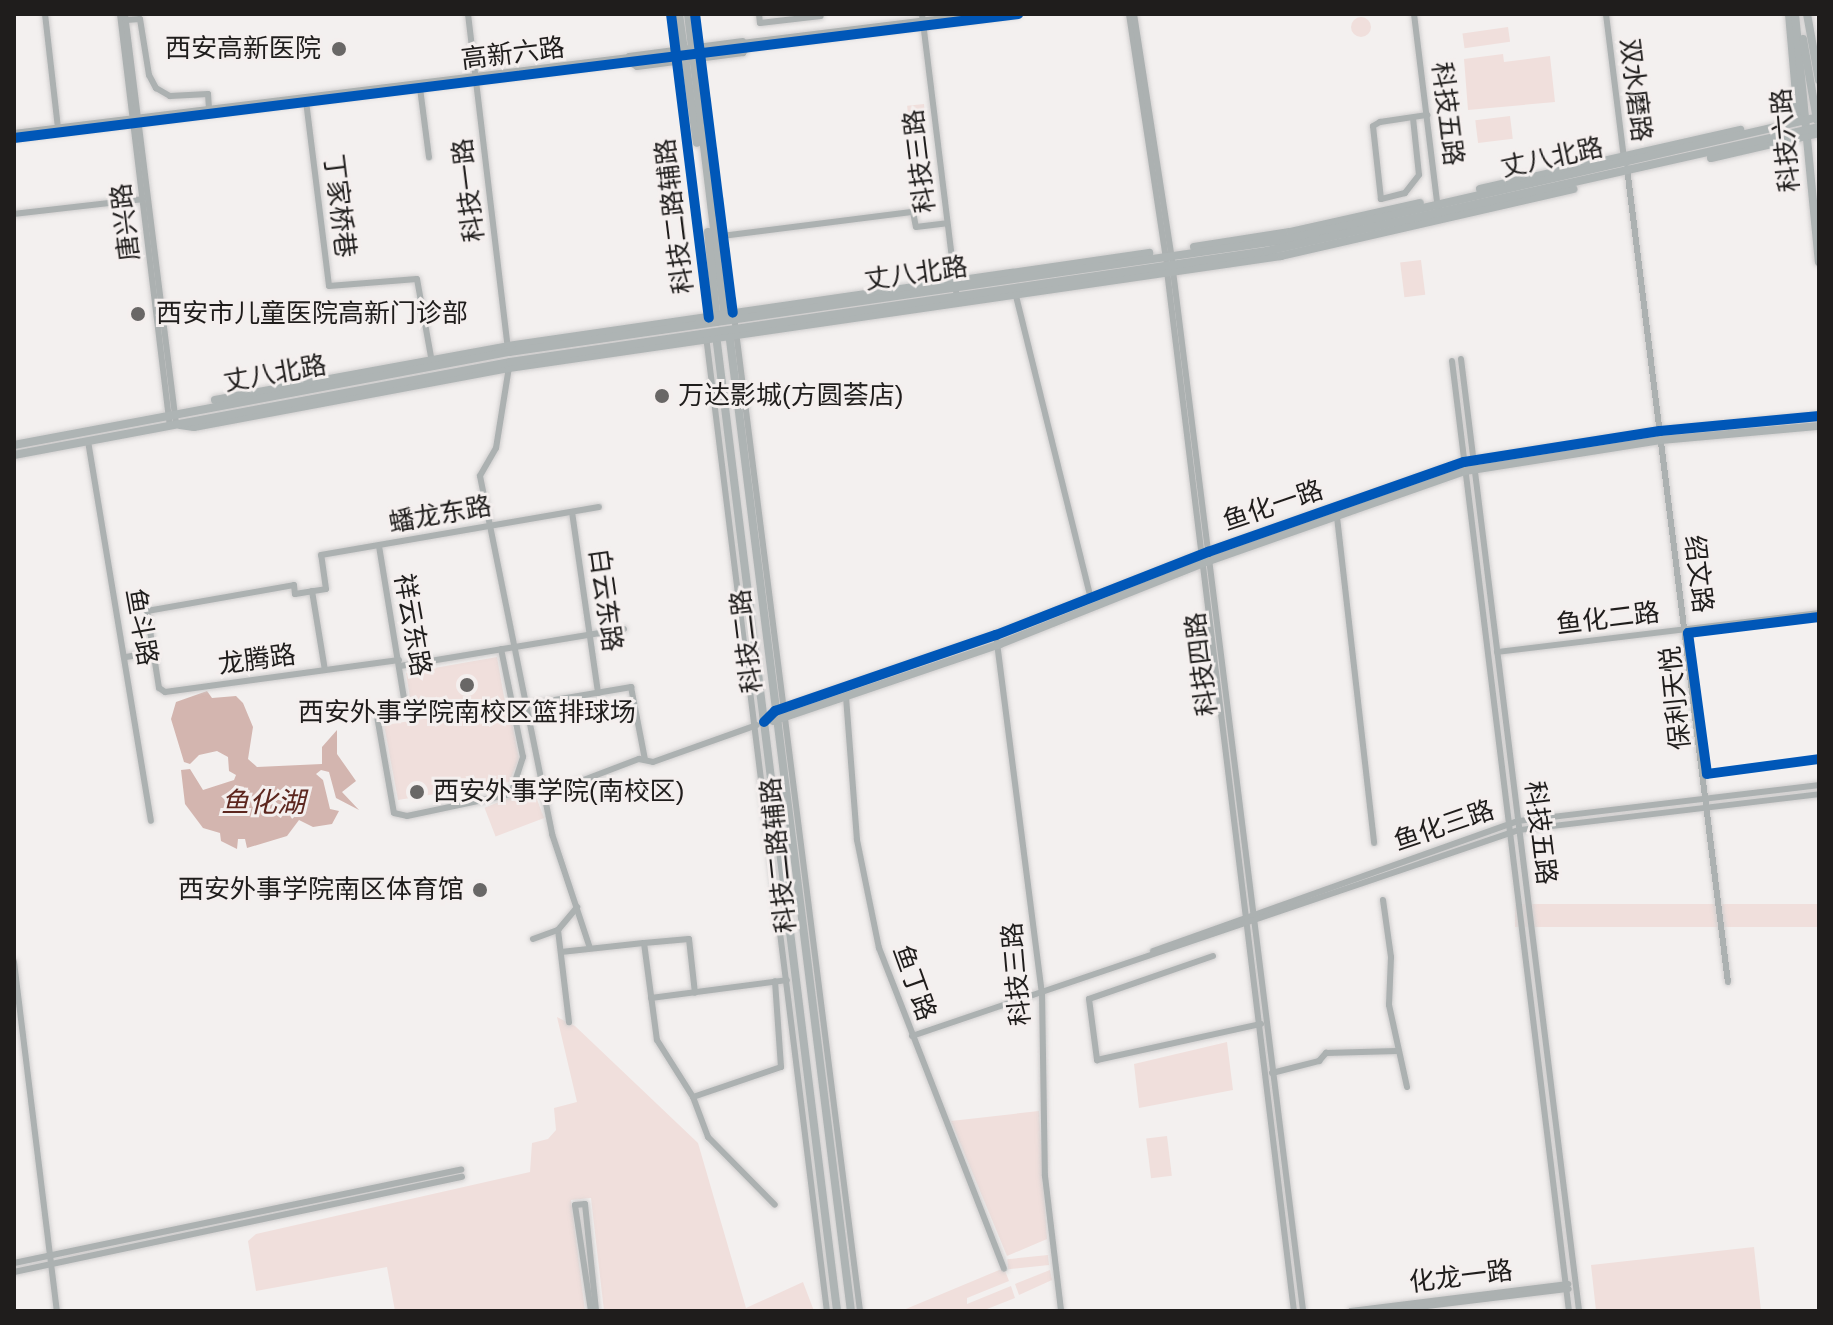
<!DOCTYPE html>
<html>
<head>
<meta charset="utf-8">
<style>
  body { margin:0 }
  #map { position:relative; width:1833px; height:1325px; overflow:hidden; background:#f3f0ef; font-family:Arial,"Noto Sans SC",sans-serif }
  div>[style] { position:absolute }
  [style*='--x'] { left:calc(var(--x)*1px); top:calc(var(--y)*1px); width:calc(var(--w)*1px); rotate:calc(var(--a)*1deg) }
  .green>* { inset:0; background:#f0dfdc; transform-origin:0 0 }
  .round { border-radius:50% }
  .water>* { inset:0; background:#d3b5af }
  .roads { filter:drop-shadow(0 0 2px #d0cece) drop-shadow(0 0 2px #d0cece) }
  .minor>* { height:6px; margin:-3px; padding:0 3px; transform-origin:3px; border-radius:3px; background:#acb1b1 }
  .major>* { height:8px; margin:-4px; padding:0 4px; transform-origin:4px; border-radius:4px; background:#aeb4b4 }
  .cycleway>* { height:10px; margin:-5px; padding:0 5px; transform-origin:5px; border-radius:5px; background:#0057b8 }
  .dots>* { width:22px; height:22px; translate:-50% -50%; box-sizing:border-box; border:4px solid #f4efee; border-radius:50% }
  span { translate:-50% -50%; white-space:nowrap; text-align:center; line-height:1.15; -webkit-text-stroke:6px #f4efee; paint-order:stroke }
  .poi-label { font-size:26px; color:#1f1d1c }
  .right { translate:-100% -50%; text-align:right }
  .left { translate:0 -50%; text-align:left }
  .street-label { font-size:26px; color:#1f1d1c }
  .water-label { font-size:28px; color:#5d271f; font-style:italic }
  .frame { position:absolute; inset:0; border:16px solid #1f1d1c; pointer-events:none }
</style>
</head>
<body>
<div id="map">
  <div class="green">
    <i class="round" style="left:1351px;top:17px;width:20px;height:20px"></i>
    <i style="left:1508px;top:27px;width:15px;height:46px;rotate:82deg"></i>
    <i style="clip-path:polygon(1503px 54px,1504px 62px,1550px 56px,1555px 102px,1468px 110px,1464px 59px)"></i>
    <i style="left:924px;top:104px;width:31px;height:17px;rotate:84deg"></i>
    <i style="left:1510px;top:116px;width:23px;height:35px;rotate:83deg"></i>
    <i style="left:1421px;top:260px;width:35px;height:21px;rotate:83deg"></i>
    <i style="clip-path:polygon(497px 657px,505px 702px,437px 714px,435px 703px,436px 713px,413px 717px,406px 673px)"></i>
    <i style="clip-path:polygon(509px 706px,519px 759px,509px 782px,398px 800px,384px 725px)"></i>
    <i style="left:533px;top:789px;width:31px;height:52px;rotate:69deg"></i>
    <i style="left:1819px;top:904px;width:23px;height:304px;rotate:90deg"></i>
    <i style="clip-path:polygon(557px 1017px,575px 1026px,698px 1143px,746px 1308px,803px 1282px,814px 1311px,604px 1311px,591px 1198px,571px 1200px,585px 1311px,395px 1311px,387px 1267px,256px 1291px,248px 1241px,256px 1234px,530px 1172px,532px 1143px,548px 1139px,556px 1130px,554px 1108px,577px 1102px)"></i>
    <i style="clip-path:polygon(1227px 1042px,1233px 1090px,1139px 1108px,1134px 1064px)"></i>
    <i style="clip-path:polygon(1039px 1111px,1047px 1239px,1007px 1256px,951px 1121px)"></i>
    <i style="left:1167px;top:1136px;width:40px;height:21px;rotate:83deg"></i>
    <i style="clip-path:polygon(1754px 1247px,1761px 1311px,1596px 1311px,1591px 1265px)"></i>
    <i style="left:1048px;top:1255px;width:10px;height:41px;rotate:84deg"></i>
    <i style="clip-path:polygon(1004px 1268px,1009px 1281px,967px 1298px,967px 1304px,1011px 1286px,1015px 1298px,982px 1311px,901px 1311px)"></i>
    <i style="clip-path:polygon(1050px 1270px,1052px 1280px,1019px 1295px,1015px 1284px)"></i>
  </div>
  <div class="water">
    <i style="clip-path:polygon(207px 691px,212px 698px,236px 696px,243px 703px,253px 727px,248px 759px,257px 767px,322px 764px,322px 747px,337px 730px,337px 754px,356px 781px,342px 792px,359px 810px,336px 798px,329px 772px,321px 770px,316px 774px,323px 780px,330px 809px,339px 811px,332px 824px,313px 827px,299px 820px,287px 836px,247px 848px,245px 839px,238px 839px,237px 849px,221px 841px,220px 833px,203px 828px,185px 804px,181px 770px,190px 769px,203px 790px,234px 780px,236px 775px,229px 771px,228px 757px,217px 751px,199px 755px,190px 764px,184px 762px,171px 719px,176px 702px)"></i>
  </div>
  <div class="roads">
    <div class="minor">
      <i style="--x:45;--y:14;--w:115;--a:83.5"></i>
      <i style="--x:120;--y:14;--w:414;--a:83.1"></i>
      <i style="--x:125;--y:14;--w:413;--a:82.9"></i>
      <i style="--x:468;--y:14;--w:336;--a:83.2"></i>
      <i style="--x:759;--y:14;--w:9;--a:84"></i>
      <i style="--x:760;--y:23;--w:61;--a:-6.5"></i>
      <i style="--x:922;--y:14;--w:288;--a:83"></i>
      <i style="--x:1129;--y:14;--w:249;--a:81.4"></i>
      <i style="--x:1134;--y:14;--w:249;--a:81.2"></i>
      <i style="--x:1414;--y:14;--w:196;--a:83"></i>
      <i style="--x:1606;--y:14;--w:145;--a:82.9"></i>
      <i style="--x:126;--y:20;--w:14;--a:-4"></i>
      <i style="--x:140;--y:19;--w:57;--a:80.9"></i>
      <i style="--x:149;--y:75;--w:15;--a:62"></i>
      <i style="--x:156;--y:88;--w:16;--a:30"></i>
      <i style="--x:170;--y:96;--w:38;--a:-3"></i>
      <i style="--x:208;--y:94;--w:14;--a:86"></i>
      <i style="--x:629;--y:56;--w:115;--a:-7.5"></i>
      <i style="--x:629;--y:62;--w:9;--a:32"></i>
      <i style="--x:637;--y:67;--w:107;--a:-7.5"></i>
      <i style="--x:743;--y:53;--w:6;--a:-51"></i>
      <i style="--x:420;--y:88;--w:70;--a:82.6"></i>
      <i style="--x:306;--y:101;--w:186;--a:82.9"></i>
      <i style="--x:329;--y:286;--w:88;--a:-4.5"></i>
      <i style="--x:417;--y:279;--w:84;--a:79.8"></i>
      <i style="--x:1413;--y:118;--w:57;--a:84"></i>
      <i style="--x:1419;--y:175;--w:23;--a:128"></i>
      <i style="--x:1405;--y:193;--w:25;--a:166"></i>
      <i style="--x:1381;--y:199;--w:73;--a:-96.3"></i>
      <i style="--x:1373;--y:126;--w:8;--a:-30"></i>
      <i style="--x:1380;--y:122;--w:48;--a:-8.5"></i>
      <i style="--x:14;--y:133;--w:969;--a:-7.05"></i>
      <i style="--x:14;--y:138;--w:1012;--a:-7.04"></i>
      <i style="--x:1627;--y:168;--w:820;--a:82.93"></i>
      <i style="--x:14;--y:214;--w:130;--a:-6.6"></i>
      <i style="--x:714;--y:237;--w:201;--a:-7.2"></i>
      <i style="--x:913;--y:212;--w:15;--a:79"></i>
      <i style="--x:916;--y:227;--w:31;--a:-7"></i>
      <i style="--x:1167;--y:271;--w:1048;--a:83.04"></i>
      <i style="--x:1173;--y:271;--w:1048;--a:82.87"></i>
      <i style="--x:1015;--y:292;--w:315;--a:76.1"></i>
      <i style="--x:734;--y:316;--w:1003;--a:82.78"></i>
      <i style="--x:706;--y:336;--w:982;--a:82.93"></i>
      <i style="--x:1461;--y:359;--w:959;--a:82.93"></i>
      <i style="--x:1452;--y:361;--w:957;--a:82.98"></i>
      <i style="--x:509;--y:367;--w:82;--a:99.1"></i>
      <i style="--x:496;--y:448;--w:32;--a:120"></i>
      <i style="--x:480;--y:476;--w:365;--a:78.6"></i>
      <i style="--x:552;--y:834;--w:120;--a:71.6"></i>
      <i style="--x:88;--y:441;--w:385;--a:80.6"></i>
      <i style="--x:572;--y:512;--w:183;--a:81.8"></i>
      <i style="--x:1337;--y:517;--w:328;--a:83.5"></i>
      <i style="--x:379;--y:546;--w:166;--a:80.7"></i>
      <i style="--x:406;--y:710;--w:30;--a:168"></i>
      <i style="--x:377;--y:716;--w:98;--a:80.1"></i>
      <i style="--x:394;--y:813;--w:13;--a:13"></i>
      <i style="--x:407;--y:816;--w:106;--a:-11.9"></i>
      <i style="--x:511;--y:794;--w:39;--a:-72"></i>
      <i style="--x:523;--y:757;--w:110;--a:-101.5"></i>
      <i style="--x:312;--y:591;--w:80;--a:80.7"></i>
      <i style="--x:996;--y:635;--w:360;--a:82.7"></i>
      <i style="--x:1042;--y:992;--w:184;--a:89.1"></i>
      <i style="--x:1045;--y:1176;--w:136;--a:83.2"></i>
      <i style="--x:1497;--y:652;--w:324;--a:-6.9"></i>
      <i style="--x:126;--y:657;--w:27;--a:-10"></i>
      <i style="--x:399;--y:660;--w:236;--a:172.2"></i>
      <i style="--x:165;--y:692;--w:7;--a:-146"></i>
      <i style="--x:159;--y:688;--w:78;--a:-98.9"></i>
      <i style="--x:147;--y:611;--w:149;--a:-10"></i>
      <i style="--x:294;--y:585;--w:9;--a:84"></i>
      <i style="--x:295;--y:594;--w:31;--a:-9"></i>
      <i style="--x:326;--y:589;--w:34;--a:-98"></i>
      <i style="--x:321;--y:555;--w:282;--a:-9.8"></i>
      <i style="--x:400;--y:666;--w:227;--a:-9.4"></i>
      <i style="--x:846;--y:697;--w:143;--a:85.6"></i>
      <i style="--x:857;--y:840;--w:110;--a:78.5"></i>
      <i style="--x:879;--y:948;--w:344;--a:68.7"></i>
      <i style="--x:525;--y:705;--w:108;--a:-9.6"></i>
      <i style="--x:631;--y:687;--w:74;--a:79.1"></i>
      <i style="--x:544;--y:795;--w:102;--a:-20.8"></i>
      <i style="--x:639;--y:759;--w:14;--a:12"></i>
      <i style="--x:653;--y:762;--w:110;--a:-19.6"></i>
      <i style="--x:1383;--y:900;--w:58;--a:82"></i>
      <i style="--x:1391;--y:957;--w:48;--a:92.4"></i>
      <i style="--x:1389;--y:1005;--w:84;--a:77.6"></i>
      <i style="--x:558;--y:930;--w:93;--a:83.2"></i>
      <i style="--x:533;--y:939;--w:27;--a:-20"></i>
      <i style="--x:558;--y:930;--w:30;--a:-50"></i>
      <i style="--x:644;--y:943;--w:45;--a:-5.1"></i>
      <i style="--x:689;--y:939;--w:54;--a:83.7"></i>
      <i style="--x:1153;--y:951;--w:387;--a:-19.6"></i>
      <i style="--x:1518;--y:821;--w:303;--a:-6.8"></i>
      <i style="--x:561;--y:952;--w:83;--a:-6.2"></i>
      <i style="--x:644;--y:943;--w:98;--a:82.4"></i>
      <i style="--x:657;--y:1040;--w:67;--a:57.7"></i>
      <i style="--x:693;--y:1097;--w:43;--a:69.4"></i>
      <i style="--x:708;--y:1137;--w:95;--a:45.4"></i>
      <i style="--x:1213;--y:956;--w:131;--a:160.9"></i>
      <i style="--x:1089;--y:999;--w:62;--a:82.5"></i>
      <i style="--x:1097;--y:1060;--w:168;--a:-12.4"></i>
      <i style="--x:14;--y:962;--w:352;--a:83"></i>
      <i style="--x:651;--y:998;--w:137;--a:-7.5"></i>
      <i style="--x:912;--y:1036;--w:641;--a:-18.75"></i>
      <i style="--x:1519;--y:830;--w:302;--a:-6.8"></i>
      <i style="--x:1272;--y:1073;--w:49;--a:-14.3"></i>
      <i style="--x:1319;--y:1061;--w:11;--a:-49"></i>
      <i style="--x:1326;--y:1053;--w:71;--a:-1.6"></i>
      <i style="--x:693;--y:1097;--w:93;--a:-18.8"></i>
      <i style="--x:781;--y:1067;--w:86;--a:-94"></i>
      <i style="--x:14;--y:1263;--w:457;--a:-11.8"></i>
      <i style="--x:14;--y:1272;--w:458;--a:-12"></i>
      <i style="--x:591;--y:1311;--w:107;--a:-98.6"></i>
      <i style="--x:575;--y:1205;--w:10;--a:-6"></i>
      <i style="--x:585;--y:1204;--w:108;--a:84.1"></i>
      <i style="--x:1351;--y:1311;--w:219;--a:-7.1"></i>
      <i style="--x:1386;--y:1311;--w:184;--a:-6.9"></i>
    </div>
    <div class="major">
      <i style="--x:679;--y:14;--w:130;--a:82.1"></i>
      <i style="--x:688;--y:14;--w:307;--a:83.1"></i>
      <i style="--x:1789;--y:14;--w:103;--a:85"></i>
      <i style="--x:1798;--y:117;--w:8;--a:23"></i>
      <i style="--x:1795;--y:14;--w:249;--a:84.5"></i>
      <i style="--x:1807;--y:14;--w:67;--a:79.7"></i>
      <i style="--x:1803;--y:39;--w:82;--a:80.2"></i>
      <i style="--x:1711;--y:158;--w:111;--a:-13"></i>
      <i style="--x:1480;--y:189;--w:267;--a:-12.8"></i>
      <i style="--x:708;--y:232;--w:90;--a:84.3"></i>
      <i style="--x:1194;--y:247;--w:97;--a:-8.9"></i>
      <i style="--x:1290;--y:232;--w:133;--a:-12.6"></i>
      <i style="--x:729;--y:332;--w:987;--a:82.9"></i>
      <i style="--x:716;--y:335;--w:983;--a:82.93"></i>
      <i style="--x:215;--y:400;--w:298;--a:-10.4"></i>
      <i style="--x:508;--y:346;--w:648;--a:-8.26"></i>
      <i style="--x:180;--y:425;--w:14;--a:8"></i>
      <i style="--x:194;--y:427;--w:320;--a:-10.6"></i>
      <i style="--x:509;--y:368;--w:780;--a:-8.25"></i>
      <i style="--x:1281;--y:256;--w:300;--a:-12.9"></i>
      <i style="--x:14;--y:445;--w:504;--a:-10.64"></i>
      <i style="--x:509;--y:352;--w:783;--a:-8.22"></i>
      <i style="--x:1284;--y:240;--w:549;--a:-12.95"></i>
      <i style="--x:14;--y:455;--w:505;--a:-10.62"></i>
      <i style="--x:510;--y:362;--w:765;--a:-8.34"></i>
      <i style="--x:1267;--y:251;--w:566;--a:-12.66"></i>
      <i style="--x:773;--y:721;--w:240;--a:-18.7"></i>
      <i style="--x:1000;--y:644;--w:225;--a:-21.7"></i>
      <i style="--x:1209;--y:561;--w:271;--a:-19.4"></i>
      <i style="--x:1465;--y:471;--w:198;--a:-9"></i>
      <i style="--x:1661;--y:440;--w:159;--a:-5.1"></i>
      <i style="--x:764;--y:722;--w:16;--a:-45"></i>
      <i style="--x:775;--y:711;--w:234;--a:-19"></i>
      <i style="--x:996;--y:635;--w:228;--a:-21.4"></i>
      <i style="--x:1208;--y:552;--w:271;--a:-19.4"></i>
      <i style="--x:1464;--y:462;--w:198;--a:-9"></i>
      <i style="--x:1660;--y:431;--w:160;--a:-5.4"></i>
    </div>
  </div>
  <div class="cycleway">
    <i style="--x:671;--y:14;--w:306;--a:82.9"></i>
    <i style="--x:695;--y:14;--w:301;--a:82.8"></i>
    <i style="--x:14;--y:138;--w:1012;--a:-7.04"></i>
    <i style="--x:1819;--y:617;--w:132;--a:173"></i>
    <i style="--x:1688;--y:633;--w:142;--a:82.3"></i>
    <i style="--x:1707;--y:774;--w:113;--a:-7.6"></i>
    <i style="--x:764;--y:722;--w:16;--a:-45"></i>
    <i style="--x:775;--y:711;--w:234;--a:-19"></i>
    <i style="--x:996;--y:635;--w:228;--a:-21.4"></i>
    <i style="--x:1208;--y:552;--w:271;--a:-19.4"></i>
    <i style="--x:1464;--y:462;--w:198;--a:-9"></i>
    <i style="--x:1660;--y:431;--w:160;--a:-5.4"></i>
  </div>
  <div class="dots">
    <i style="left:339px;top:49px;background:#696766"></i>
    <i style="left:138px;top:314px;background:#696766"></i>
    <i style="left:662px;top:396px;background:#696766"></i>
    <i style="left:467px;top:685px;background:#696766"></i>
    <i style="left:417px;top:792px;background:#696766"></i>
    <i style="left:480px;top:890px;background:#696766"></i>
  </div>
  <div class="poi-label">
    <span class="right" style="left:321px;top:49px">西安高新医院</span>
    <span class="left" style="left:156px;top:314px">西安市儿童医院高新门诊部</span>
    <span class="left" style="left:678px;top:396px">万达影城(方圆荟店)</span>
    <span style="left:467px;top:713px">西安外事学院南校区篮排球场</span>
    <span class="left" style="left:433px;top:792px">西安外事学院(南校区)</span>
    <span class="right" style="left:464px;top:890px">西安外事学院南区体育馆</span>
  </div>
  <div class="street-label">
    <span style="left:513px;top:54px;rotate:-7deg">高新六路</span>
    <span style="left:1635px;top:90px;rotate:83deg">双水磨路</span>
    <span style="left:1447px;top:114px;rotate:83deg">科技五路</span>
    <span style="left:1786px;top:140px;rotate:-95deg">科技六路</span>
    <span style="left:1552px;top:158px;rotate:-12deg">丈八北路</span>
    <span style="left:920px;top:161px;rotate:-97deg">科技三路</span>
    <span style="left:469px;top:190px;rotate:-97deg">科技一路</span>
    <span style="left:339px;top:206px;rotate:83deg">丁家桥巷</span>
    <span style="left:675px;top:216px;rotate:-97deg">科技二路辅路</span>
    <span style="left:126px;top:222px;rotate:-97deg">唐兴路</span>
    <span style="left:916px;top:274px;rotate:-8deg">丈八北路</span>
    <span style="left:275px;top:374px;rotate:-10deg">丈八北路</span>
    <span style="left:1273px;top:506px;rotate:-19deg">鱼化一路</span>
    <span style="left:440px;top:515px;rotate:-10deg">蟠龙东路</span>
    <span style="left:1698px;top:574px;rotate:83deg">绍文路</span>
    <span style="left:605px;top:600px;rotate:82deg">白云东路</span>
    <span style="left:1608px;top:619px;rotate:-7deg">鱼化二路</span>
    <span style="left:412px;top:625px;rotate:80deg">祥云东路</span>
    <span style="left:141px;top:627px;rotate:80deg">鱼斗路</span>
    <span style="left:747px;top:641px;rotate:-97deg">科技二路</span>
    <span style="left:257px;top:660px;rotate:-8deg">龙腾路</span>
    <span style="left:1202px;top:664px;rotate:-97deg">科技四路</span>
    <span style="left:1676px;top:698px;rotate:-96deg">保利天悦</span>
    <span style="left:1444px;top:826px;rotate:-19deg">鱼化三路</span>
    <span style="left:1540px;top:833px;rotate:83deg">科技五路</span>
    <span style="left:779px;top:855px;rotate:-96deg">科技二路辅路</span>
    <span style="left:1017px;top:974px;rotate:-95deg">科技三路</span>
    <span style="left:914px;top:983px;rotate:70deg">鱼丁路</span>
    <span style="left:1461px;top:1277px;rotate:-7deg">化龙一路</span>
  </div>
  <div class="water-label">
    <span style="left:263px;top:803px">鱼化湖</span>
  </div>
  <div class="frame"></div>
</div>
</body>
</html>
